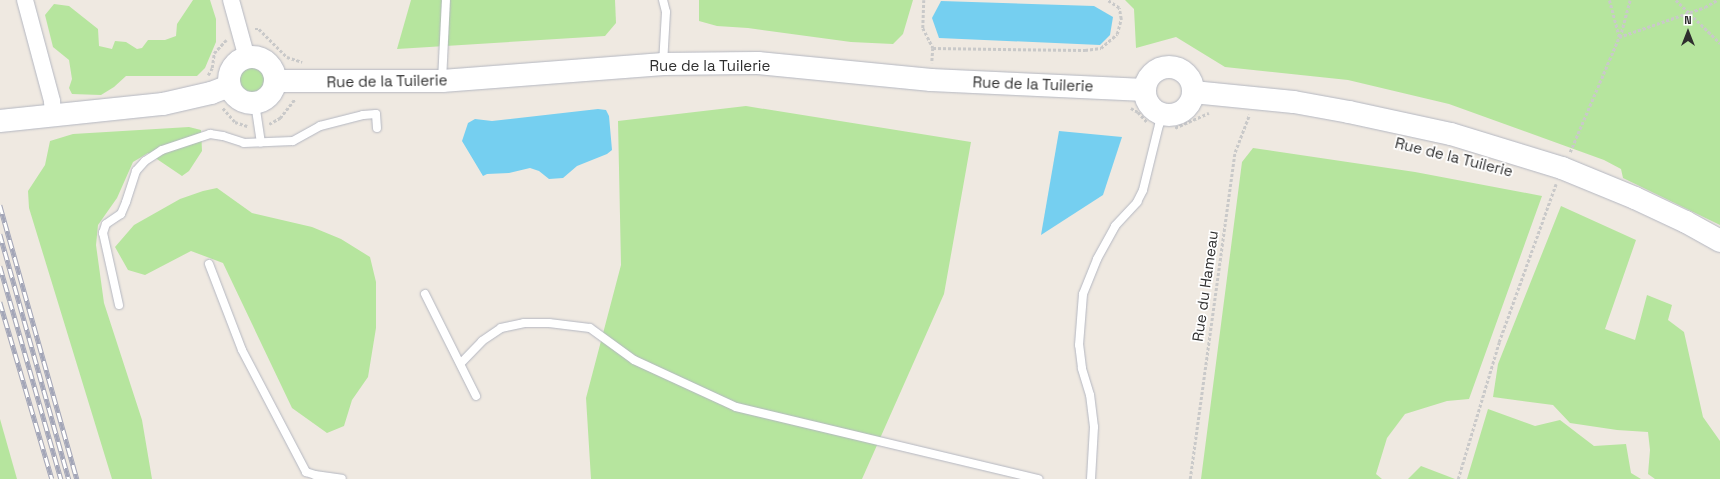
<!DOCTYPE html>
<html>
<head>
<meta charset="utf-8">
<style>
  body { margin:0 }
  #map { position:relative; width:1720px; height:479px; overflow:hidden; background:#efe9e1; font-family:"Space Grotesk",sans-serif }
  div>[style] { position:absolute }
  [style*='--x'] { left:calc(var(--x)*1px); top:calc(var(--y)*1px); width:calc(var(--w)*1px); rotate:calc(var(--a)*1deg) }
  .green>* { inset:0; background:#b6e59e }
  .round { border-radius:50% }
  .water>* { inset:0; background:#75cff0 }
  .path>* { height:2.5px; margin-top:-1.25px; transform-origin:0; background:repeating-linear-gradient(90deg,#c9c9c9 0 3px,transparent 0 5px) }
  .roads { filter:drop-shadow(0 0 1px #b4b7c1) drop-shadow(0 0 1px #b4b7c1) }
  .lane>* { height:8px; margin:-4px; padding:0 4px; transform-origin:4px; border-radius:4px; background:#fff }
  .street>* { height:16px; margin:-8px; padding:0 8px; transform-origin:8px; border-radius:8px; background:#fff }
  .secondary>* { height:22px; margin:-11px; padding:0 11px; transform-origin:11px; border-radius:11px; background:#fff }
  .secondary>.ring { margin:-11px; padding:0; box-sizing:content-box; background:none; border:22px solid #fff; border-radius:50% }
  .rail>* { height:4.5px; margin-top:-2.25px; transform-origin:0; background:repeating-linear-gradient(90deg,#fff 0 9px,#a3a6b8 0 18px); box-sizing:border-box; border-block:1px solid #a3a6b8 }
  span { translate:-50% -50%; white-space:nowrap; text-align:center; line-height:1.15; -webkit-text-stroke:3.5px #fff; paint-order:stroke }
  .street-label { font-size:15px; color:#2e2e2e }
  .north { position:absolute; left:1668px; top:12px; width:40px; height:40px; -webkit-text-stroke:3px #fff; paint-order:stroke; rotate:0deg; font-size:11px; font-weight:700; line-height:16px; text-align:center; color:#2e2e2e }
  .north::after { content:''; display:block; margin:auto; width:14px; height:18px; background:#2e2e2e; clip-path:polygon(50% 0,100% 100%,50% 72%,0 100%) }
</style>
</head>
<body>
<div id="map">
  <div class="green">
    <i style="clip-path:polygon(193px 0,210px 0,216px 19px,216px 42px,205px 68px,197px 76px,126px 76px,114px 87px,101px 95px,72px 94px,69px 88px,72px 79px,69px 60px,53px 47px,45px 15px,54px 4px,69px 6px,98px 29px,99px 46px,112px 49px,115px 41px,126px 42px,137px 49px,142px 48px,148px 40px,165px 40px,176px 36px,177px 24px)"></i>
    <i style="clip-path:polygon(411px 0,615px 0,616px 23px,605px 36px,397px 49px)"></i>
    <i style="clip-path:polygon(699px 0,913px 0,903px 34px,893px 44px,851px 42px,748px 28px,717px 26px,699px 21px)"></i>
    <i style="clip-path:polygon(1125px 0,1720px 0,1720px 225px,1623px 178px,1621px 169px,1604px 160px,1449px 104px,1348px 80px,1225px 67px,1176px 37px,1136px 48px,1134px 9px)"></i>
    <i class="round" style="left:240px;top:68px;width:24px;height:24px"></i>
    <i style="clip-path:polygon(746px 106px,971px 142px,944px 294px,862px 479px,591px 479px,586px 398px,621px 265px,618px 121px)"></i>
    <i style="clip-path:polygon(189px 127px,201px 130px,202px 151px,189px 171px,182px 176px,148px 153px,133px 162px,117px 198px,98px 225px,96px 245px,104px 303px,142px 420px,152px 479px,112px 479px,29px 208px,28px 191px,45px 165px,50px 141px,73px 134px)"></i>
    <i style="clip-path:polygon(1253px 148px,1415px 172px,1542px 196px,1469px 399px,1447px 401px,1405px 414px,1387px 438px,1376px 474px,1382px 479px,1201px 479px,1242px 162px)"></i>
    <i style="clip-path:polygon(217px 188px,252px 213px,312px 227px,341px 239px,370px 257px,376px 282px,376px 328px,368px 377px,352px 400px,344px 426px,327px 433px,292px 408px,223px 263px,191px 251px,145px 275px,128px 270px,115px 247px,134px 225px,180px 199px,203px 191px)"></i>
    <i style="clip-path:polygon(1561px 206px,1636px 240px,1605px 329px,1635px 340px,1647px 295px,1672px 305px,1668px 320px,1684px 332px,1703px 417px,1720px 441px,1720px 479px,1655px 479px,1648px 474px,1650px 450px,1648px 432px,1617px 430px,1570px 423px,1553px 405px,1493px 397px,1498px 364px)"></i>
    <i style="clip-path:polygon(1488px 409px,1535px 426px,1560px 420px,1594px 446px,1626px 444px,1631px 473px,1641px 479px,1467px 479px)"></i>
    <i style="clip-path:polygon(0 419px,17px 479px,0 479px)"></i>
    <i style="clip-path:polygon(1421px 466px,1455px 479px,1408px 479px)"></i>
  </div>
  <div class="water">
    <i style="clip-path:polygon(941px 1px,1094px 6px,1113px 17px,1110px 35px,1100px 45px,939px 38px,932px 18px)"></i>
    <i style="clip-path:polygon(598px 109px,606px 110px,609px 116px,612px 150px,607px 154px,577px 166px,563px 178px,549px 179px,539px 171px,530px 168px,509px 173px,487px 174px,483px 176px,462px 141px,468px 123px,475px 119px,492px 121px)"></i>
    <i style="clip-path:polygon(1059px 131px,1122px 137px,1103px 195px,1041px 235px)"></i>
  </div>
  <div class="path">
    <i style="--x:924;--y:0;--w:28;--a:92"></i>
    <i style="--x:923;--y:28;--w:22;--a:63"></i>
    <i style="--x:933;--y:48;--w:15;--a:94"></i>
    <i style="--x:1676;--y:0;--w:62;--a:44.3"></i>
    <i style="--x:255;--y:29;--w:4;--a:0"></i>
    <i style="--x:259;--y:29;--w:40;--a:45"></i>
    <i style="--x:287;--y:57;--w:16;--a:18"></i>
    <i style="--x:1619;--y:37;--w:91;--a:-19.2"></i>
    <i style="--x:1705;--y:7;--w:14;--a:-30"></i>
    <i style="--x:1620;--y:37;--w:38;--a:-75"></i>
    <i style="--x:933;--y:48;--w:152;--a:0.8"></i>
    <i style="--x:1085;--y:50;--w:16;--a:-7"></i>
    <i style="--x:1101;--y:48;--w:21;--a:-41"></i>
    <i style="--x:1117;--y:34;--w:16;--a:-75"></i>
    <i style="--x:1121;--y:19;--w:11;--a:-100"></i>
    <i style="--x:1119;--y:8;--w:14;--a:-146"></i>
    <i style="--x:208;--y:75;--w:8;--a:-60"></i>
    <i style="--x:212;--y:68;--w:15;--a:-82"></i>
    <i style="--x:214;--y:53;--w:18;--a:-47"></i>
    <i style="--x:223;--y:108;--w:18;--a:49"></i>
    <i style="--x:235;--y:122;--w:13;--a:18"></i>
    <i style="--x:1131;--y:108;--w:8;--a:30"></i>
    <i style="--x:1138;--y:112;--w:13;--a:48"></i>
    <i style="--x:269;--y:124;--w:13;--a:-29"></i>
    <i style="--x:280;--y:118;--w:24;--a:-52"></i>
    <i style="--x:1175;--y:128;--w:37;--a:-24"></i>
    <i style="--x:1570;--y:152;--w:125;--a:-66.9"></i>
    <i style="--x:1619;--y:37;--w:38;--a:-105"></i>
    <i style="--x:1190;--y:479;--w:330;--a:-82.2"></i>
    <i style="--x:1235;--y:152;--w:40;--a:-69"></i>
    <i style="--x:1458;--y:479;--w:143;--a:-73.3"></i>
    <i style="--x:1499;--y:342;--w:168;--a:-70.2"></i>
  </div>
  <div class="roads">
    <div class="lane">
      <i style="--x:663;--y:0;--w:12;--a:76"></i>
      <i style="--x:666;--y:12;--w:52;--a:93.3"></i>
      <i style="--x:442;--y:81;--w:81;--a:-87.2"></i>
      <i style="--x:255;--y:103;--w:40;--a:81.5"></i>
      <i style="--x:209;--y:264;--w:92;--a:69"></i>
      <i style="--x:242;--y:350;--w:138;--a:62.3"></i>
      <i style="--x:306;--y:472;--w:9;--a:18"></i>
      <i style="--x:315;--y:475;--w:27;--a:8"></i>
      <i style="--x:425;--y:294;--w:114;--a:63.4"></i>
      <i style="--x:119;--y:305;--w:74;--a:-102.5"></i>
      <i style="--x:103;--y:233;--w:9;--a:-72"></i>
      <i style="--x:106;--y:224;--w:18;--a:-34"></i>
      <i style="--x:121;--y:214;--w:13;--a:-67"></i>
      <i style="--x:126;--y:202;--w:33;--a:-72"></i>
      <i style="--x:136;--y:171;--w:13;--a:-48"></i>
      <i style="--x:145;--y:161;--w:20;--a:-33"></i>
      <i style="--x:162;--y:150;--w:51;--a:-18.4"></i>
      <i style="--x:210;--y:134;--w:13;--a:9"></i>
      <i style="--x:223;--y:136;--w:22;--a:18"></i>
      <i style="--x:244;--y:143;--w:49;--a:-2.3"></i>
      <i style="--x:293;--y:141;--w:31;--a:-29"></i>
      <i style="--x:320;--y:126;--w:44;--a:-14.3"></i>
      <i style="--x:363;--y:115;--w:13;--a:-4"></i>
      <i style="--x:376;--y:114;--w:14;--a:86"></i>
      <i style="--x:461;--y:363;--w:30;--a:-46"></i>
      <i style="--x:482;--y:341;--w:23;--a:-34"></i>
      <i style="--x:501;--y:328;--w:24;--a:-12"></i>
      <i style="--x:524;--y:323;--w:25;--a:0"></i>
      <i style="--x:549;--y:323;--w:41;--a:7"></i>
      <i style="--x:590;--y:328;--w:54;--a:36"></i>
      <i style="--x:634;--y:360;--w:112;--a:24.7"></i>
      <i style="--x:736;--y:407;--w:311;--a:13.4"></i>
      <i style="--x:1091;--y:479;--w:52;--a:-86.7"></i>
      <i style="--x:1094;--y:427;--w:32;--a:-97"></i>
      <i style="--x:1090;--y:395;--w:28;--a:-107"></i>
      <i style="--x:1082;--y:368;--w:23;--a:-97"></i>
      <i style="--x:1079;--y:345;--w:51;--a:-85.5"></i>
      <i style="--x:1083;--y:294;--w:38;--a:-68"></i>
      <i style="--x:1097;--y:259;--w:38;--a:-61"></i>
      <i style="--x:1115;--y:226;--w:33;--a:-47"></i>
      <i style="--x:1137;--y:202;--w:13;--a:-63"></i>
      <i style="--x:1143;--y:190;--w:67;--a:-76.2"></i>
      <i style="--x:1159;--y:125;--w:12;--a:-66"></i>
    </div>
    <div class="street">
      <i style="--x:25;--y:0;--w:105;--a:75"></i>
      <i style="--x:52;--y:101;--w:14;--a:86"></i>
      <i style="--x:231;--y:0;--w:60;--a:74.6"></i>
    </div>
    <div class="secondary">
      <i class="ring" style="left:229px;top:57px;width:24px;height:24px"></i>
      <i class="ring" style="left:1145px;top:67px;width:26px;height:26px"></i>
      <i style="--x:275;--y:81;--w:167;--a:0"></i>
      <i style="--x:442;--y:81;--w:222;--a:-4.4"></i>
      <i style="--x:663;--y:64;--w:95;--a:-0.6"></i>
      <i style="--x:758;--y:63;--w:174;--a:5.6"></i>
      <i style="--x:931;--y:80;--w:214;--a:2.7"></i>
      <i style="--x:1193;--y:92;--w:101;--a:5.7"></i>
      <i style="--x:1294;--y:102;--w:56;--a:10.3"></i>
      <i style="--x:1349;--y:112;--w:104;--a:12.2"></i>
      <i style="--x:1451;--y:134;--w:116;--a:17"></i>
      <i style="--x:1562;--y:168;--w:79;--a:22.3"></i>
      <i style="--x:1635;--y:198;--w:56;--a:25.2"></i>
      <i style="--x:1686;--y:222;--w:39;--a:29"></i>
      <i style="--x:0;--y:121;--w:164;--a:-6"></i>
      <i style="--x:163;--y:104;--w:49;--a:-12.9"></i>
      <i style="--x:211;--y:93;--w:19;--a:-21"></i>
    </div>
  </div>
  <div class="rail">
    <i style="--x:0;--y:205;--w:285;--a:74.3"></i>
    <i style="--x:0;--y:234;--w:255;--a:74.3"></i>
    <i style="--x:0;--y:266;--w:222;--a:74"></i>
    <i style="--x:0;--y:302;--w:184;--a:73.6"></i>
  </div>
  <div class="street-label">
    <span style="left:710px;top:66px">Rue de la Tuilerie</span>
    <span style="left:387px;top:81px;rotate:-1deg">Rue de la Tuilerie</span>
    <span style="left:1033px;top:84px;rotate:2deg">Rue de la Tuilerie</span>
    <span style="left:1454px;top:157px;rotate:14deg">Rue de la Tuilerie</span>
    <span style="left:1205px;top:286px;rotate:-82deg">Rue du Hameau</span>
  </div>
  <div class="north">N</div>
</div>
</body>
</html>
